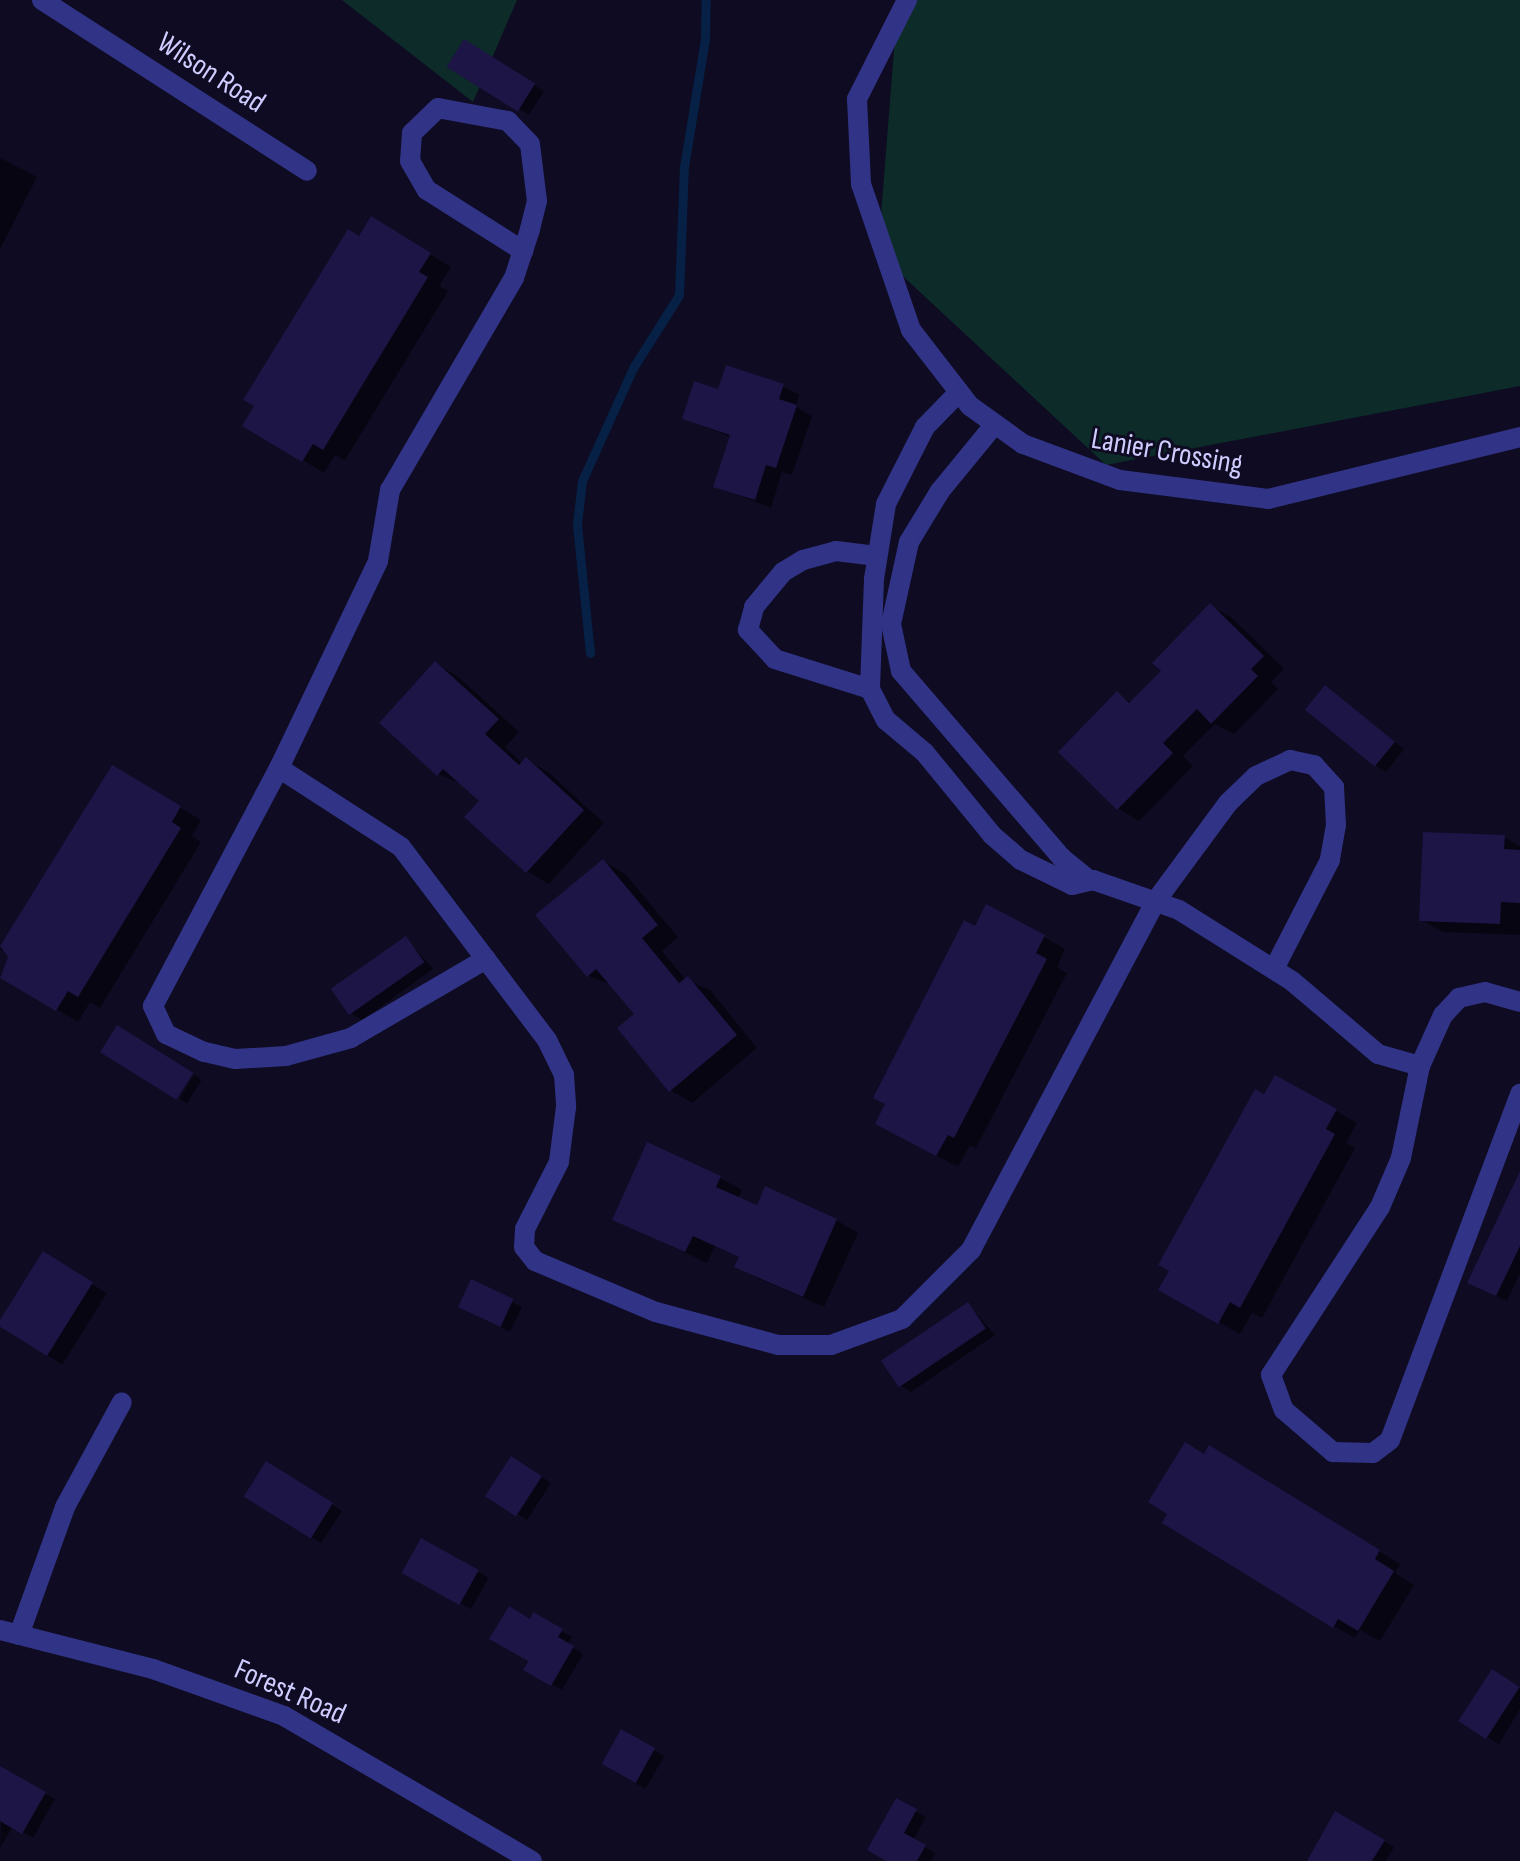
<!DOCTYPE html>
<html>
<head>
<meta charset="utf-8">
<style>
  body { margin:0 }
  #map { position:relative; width:1520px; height:1861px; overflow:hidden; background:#0e0b22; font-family:"Sofia Sans Condensed",sans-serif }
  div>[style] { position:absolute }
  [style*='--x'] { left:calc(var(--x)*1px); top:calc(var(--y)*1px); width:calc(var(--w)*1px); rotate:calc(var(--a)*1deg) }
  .green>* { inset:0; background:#0d2c29 }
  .shadow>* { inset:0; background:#0007; transform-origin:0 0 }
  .stream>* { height:9px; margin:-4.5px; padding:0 4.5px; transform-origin:4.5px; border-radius:4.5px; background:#062145 }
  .building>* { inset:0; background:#1c1545; transform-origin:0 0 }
  .minor>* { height:20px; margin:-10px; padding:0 10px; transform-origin:10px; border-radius:10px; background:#313386 }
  span { translate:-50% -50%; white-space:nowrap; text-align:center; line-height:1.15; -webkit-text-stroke:6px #0e0b22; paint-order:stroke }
  .street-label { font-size:30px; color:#cfccff }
</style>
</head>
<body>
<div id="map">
  <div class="green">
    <i style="clip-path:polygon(342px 0,517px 0,473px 102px)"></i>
    <i style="clip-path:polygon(898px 0,1520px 0,1520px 386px,1106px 465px,878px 253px)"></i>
  </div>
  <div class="shadow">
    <i style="left:465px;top:42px;width:93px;height:28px;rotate:32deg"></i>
    <i style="clip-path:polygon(0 158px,37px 177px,0 249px)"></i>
    <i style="clip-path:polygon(393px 231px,451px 267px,439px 286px,448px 291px,345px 460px,335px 455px,324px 473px,303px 460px,360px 238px)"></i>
    <i style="clip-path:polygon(783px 386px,799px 395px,796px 407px,812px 416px,792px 475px,782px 472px,771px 508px,715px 486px,731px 437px,684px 419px,720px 392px)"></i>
    <i style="clip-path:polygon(1211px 606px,1232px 618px,1284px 669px,1271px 682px,1278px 689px,1234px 734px,1215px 724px,1183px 756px,1193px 766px,1139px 821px,1118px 808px,1117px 694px,1132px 703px,1163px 671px)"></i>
    <i style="clip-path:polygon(435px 663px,457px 676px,519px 732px,505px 747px,523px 764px,527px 760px,548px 772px,604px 823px,549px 884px,528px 872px,467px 817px,481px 801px,462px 784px,438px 774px)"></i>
    <i style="clip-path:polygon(1325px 688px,1404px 749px,1386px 772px,1376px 766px)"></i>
    <i style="clip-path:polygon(113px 768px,201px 820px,192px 836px,201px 842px,100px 1008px,90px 1002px,78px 1022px,0 976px,11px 956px,0 949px)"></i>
    <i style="clip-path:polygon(1504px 837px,1520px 846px,1520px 935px,1443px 932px,1421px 920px)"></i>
    <i style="clip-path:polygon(603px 861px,625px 874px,678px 937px,662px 951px,686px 980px,710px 990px,757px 1048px,692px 1103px,670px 1090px,636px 1014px,612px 985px,588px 976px)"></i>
    <i style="clip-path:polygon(975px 929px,1044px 937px,1065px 949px,1057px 967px,1067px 973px,976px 1148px,970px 1145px,958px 1167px,899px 1136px)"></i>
    <i style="clip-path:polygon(406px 939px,433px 969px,362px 1020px,352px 1014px)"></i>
    <i style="left:194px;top:1075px;width:9px;height:28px;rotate:32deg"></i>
    <i style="clip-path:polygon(1276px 1077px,1357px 1123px,1346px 1143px,1355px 1148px,1262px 1318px,1252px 1313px,1240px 1334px,1161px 1290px)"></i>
    <i style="clip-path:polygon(648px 1145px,720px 1178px,742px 1190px,738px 1199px,758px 1208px,836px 1220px,858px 1233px,824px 1307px,758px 1278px,737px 1266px,741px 1258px,715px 1246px,707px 1263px,615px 1219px)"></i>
    <i style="clip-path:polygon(1520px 1210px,1520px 1273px,1507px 1301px,1480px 1288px)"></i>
    <i style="left:44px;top:1254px;width:74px;height:84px;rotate:32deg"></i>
    <i style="clip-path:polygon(472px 1282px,522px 1307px,510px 1332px,470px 1312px)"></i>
    <i style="clip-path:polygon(968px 1304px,995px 1335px,911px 1392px,901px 1386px)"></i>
    <i style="clip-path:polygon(1231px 1460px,1400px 1564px,1395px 1573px,1414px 1585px,1380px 1641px,1360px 1630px,1355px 1638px,1334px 1626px)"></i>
    <i style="clip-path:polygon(522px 1464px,551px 1483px,527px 1520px,488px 1495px)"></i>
    <i style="clip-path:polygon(277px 1469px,342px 1511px,321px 1543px,246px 1496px)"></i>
    <i style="left:422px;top:1541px;width:76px;height:36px;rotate:29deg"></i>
    <i style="clip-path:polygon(534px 1615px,572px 1637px,567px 1644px,583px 1654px,562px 1690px,525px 1669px)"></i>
    <i style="clip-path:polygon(1493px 1671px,1520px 1688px,1520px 1709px,1499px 1744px,1462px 1721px)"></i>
    <i style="left:621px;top:1731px;width:50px;height:38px;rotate:30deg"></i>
    <i style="clip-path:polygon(3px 1770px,55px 1799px,33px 1838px,13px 1826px,0 1848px)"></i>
    <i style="clip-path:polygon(897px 1801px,926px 1817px,913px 1840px,935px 1853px,931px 1861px,890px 1861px)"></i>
    <i style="clip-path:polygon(1336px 1814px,1394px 1847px,1386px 1861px,1309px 1861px)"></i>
  </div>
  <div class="stream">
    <i style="--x:590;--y:653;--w:130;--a:-95.8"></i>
    <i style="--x:577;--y:524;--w:43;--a:-83.4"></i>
    <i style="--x:582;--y:481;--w:124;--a:-65.7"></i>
    <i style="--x:633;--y:368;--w:86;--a:-57.8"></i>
    <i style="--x:679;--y:295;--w:128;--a:-87.8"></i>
    <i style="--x:684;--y:167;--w:130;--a:-80.7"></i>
    <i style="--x:705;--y:39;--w:39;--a:-89"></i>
  </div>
  <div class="building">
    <i style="left:464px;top:39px;width:84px;height:33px;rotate:32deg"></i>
    <i style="clip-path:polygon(371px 216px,431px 253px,419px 272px,428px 277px,323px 450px,313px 444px,302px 462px,242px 426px,254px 406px,243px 400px,348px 229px,359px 236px)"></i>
    <i style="clip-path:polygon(726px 365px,784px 384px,779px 399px,797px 405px,776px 468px,766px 465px,755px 500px,713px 487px,730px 435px,682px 419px,694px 381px,718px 389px)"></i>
    <i style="clip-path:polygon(1210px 603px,1264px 656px,1251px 669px,1258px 676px,1211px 724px,1197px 709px,1163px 743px,1173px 753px,1117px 810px,1058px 752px,1117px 691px,1129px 703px,1161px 671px,1152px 663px)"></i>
    <i style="clip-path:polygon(435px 661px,499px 719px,485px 734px,519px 765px,526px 757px,584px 810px,526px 873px,464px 817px,479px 801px,443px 769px,437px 776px,379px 723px)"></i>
    <i style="left:1325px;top:685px;width:90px;height:32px;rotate:39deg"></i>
    <i style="clip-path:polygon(112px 765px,181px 806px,172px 822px,181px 828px,78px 997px,68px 991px,56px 1011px,0 978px,8px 957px,0 946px)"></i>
    <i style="clip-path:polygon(1423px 832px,1505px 835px,1504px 849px,1520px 850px,1520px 903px,1501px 902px,1500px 924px,1419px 921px)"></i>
    <i style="clip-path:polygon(603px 859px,658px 925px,642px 938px,679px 983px,688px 976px,737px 1035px,669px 1092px,617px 1028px,634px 1014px,596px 969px,587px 977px,535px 915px)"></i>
    <i style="clip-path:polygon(986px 904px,1045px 935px,1036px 953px,1047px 959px,954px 1138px,948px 1135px,936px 1156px,875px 1124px,885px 1104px,873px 1098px,964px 920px,975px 926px)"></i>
    <i style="left:406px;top:936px;width:32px;height:92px;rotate:55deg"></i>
    <i style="left:117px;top:1025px;width:90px;height:32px;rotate:32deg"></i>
    <i style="clip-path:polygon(1275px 1075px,1337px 1109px,1326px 1129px,1335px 1134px,1240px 1308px,1230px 1302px,1218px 1324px,1158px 1290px,1169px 1271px,1158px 1265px,1255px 1089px,1264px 1094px)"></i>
    <i style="clip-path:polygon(647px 1142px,721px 1176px,716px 1187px,757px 1205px,765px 1186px,837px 1219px,803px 1297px,734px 1267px,739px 1257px,693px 1236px,685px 1252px,612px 1220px)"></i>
    <i style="clip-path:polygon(1520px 1171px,1520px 1246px,1496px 1296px,1467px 1283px)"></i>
    <i style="left:43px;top:1251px;width:59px;height:87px;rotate:32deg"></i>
    <i style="left:471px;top:1279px;width:47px;height:31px;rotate:25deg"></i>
    <i style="left:968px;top:1302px;width:32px;height:105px;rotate:56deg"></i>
    <i style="clip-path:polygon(1185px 1442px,1204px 1454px,1209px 1445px,1380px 1550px,1375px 1559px,1394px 1571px,1358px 1631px,1338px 1619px,1333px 1628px,1162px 1523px,1167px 1514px,1148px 1502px)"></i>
    <i style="left:511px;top:1456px;width:37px;height:48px;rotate:33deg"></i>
    <i style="left:266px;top:1461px;width:79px;height:42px;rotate:32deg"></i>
    <i style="left:421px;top:1538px;width:66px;height:40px;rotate:29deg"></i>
    <i style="clip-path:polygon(509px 1606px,530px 1619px,533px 1612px,563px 1629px,558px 1637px,574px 1646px,551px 1686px,523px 1670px,528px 1661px,489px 1639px)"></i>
    <i style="left:1492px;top:1669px;width:33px;height:62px;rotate:33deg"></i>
    <i style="left:621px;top:1729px;width:39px;height:40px;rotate:29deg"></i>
    <i style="clip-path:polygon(0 1766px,46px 1792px,22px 1834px,0 1821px)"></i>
    <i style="clip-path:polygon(896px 1798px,917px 1809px,904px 1833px,926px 1845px,917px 1861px,886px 1861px,867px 1850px)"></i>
    <i style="clip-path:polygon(1335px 1811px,1385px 1840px,1372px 1861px,1307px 1861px)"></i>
  </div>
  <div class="minor">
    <i style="--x:42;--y:0;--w:315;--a:32.8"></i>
    <i style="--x:907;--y:0;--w:111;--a:116.8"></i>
    <i style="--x:857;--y:99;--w:85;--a:87.3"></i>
    <i style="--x:861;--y:184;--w:154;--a:71.1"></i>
    <i style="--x:911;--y:330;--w:96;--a:52.2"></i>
    <i style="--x:970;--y:406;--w:65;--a:35.6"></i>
    <i style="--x:1023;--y:444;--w:103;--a:20.4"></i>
    <i style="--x:1120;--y:480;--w:149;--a:7.3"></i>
    <i style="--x:1268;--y:499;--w:260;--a:-13.8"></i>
    <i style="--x:959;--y:392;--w:49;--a:134.2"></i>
    <i style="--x:925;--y:427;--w:86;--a:116.9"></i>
    <i style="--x:886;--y:504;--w:76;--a:99.1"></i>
    <i style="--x:874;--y:579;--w:110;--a:92.1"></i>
    <i style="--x:870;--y:689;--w:35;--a:63"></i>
    <i style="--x:886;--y:720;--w:51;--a:40.2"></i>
    <i style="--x:925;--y:753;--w:106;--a:50.7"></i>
    <i style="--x:992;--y:835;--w:38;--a:41"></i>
    <i style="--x:1021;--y:860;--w:57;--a:26.1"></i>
    <i style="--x:1072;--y:885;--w:22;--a:-13"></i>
    <i style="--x:1093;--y:880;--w:91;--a:19.2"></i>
    <i style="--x:1179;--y:910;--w:133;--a:32.1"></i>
    <i style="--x:1292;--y:981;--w:113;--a:40.3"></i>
    <i style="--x:1378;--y:1054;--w:44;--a:15.9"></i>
    <i style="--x:995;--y:424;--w:87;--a:129.4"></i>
    <i style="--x:940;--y:491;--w:60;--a:121.3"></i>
    <i style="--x:909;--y:542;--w:84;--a:102.4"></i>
    <i style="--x:891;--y:624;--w:48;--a:78"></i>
    <i style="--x:901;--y:671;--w:247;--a:49.3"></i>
    <i style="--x:1062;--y:858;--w:36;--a:39"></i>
    <i style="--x:870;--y:689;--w:100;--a:-162.5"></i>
    <i style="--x:775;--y:659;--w:40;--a:-133"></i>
    <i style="--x:748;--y:630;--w:24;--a:-75"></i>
    <i style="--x:754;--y:607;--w:45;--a:-50.4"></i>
    <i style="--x:783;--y:572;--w:23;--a:-31"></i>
    <i style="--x:803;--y:560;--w:34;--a:-15"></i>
    <i style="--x:836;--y:551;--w:41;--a:7"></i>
    <i style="--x:279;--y:768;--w:145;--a:32.9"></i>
    <i style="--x:401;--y:847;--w:242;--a:52.9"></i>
    <i style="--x:547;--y:1040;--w:39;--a:64"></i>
    <i style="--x:564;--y:1075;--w:32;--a:86"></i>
    <i style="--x:566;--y:1107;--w:55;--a:97.3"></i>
    <i style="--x:559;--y:1162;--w:75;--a:116.9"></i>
    <i style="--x:525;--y:1229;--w:18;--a:93"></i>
    <i style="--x:524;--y:1247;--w:18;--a:52"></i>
    <i style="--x:535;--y:1261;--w:131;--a:22.9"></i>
    <i style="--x:656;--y:1312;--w:126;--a:15.1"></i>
    <i style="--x:778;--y:1345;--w:53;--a:0"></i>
    <i style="--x:831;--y:1345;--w:76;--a:-20.1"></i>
    <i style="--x:902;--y:1319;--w:98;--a:-45"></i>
    <i style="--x:971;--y:1250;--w:394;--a:-62.1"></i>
    <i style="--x:1155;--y:902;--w:123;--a:-53.6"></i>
    <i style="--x:1228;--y:803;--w:39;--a:-44"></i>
    <i style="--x:1256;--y:776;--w:38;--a:-25"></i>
    <i style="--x:1290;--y:760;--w:25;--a:12"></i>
    <i style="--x:1314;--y:765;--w:30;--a:48"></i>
    <i style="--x:1334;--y:787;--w:38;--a:87"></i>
    <i style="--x:1336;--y:825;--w:36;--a:100"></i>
    <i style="--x:1330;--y:860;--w:123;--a:117.2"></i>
    <i style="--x:486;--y:959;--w:156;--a:149.7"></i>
    <i style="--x:351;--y:1038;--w:67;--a:164.5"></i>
    <i style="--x:286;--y:1056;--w:51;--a:176.6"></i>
    <i style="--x:235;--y:1059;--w:32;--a:-167"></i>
    <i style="--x:204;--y:1052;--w:42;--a:-154.7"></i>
    <i style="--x:166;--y:1034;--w:31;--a:-115"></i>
    <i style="--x:153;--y:1006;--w:269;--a:-62.1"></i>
    <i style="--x:279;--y:768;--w:229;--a:-64.4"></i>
    <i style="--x:378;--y:561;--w:72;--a:-80.4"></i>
    <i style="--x:390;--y:490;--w:246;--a:-59.7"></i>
    <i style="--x:514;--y:278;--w:28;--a:-72"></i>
    <i style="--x:523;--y:251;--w:23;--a:-72"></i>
    <i style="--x:530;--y:229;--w:29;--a:-76"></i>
    <i style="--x:537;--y:201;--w:57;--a:-97"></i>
    <i style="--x:530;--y:144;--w:32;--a:-134"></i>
    <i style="--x:508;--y:121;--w:71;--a:-169.5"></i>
    <i style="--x:438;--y:108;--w:36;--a:136"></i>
    <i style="--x:412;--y:133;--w:28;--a:94"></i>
    <i style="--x:410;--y:161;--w:34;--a:60"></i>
    <i style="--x:427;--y:190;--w:114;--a:32.4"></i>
    <i style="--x:1520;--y:1002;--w:36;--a:-164"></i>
    <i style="--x:1485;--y:992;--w:27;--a:167"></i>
    <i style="--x:1459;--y:998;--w:23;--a:133"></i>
    <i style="--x:1443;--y:1015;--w:56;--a:114.3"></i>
    <i style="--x:1420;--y:1066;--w:94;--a:101.7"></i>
    <i style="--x:1401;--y:1158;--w:53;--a:113.2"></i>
    <i style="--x:1380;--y:1207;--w:200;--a:123"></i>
    <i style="--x:1271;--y:1375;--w:37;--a:70"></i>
    <i style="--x:1284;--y:1410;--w:65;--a:40.6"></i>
    <i style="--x:1333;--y:1452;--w:40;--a:1.4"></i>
    <i style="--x:1373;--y:1453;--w:21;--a:-37"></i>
    <i style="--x:1390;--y:1440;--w:370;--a:-69.4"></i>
    <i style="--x:0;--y:1630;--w:158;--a:14.3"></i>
    <i style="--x:153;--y:1669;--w:139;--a:19.7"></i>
    <i style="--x:284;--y:1716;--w:287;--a:30.3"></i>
    <i style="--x:19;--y:1635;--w:136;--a:-70.2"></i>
    <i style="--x:65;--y:1507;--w:119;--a:-61.5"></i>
  </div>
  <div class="street-label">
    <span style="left:211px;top:73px;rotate:33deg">Wilson Road</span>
    <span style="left:1167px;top:452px;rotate:10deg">Lanier Crossing</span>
    <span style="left:290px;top:1692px;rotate:24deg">Forest Road</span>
  </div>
</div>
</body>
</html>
